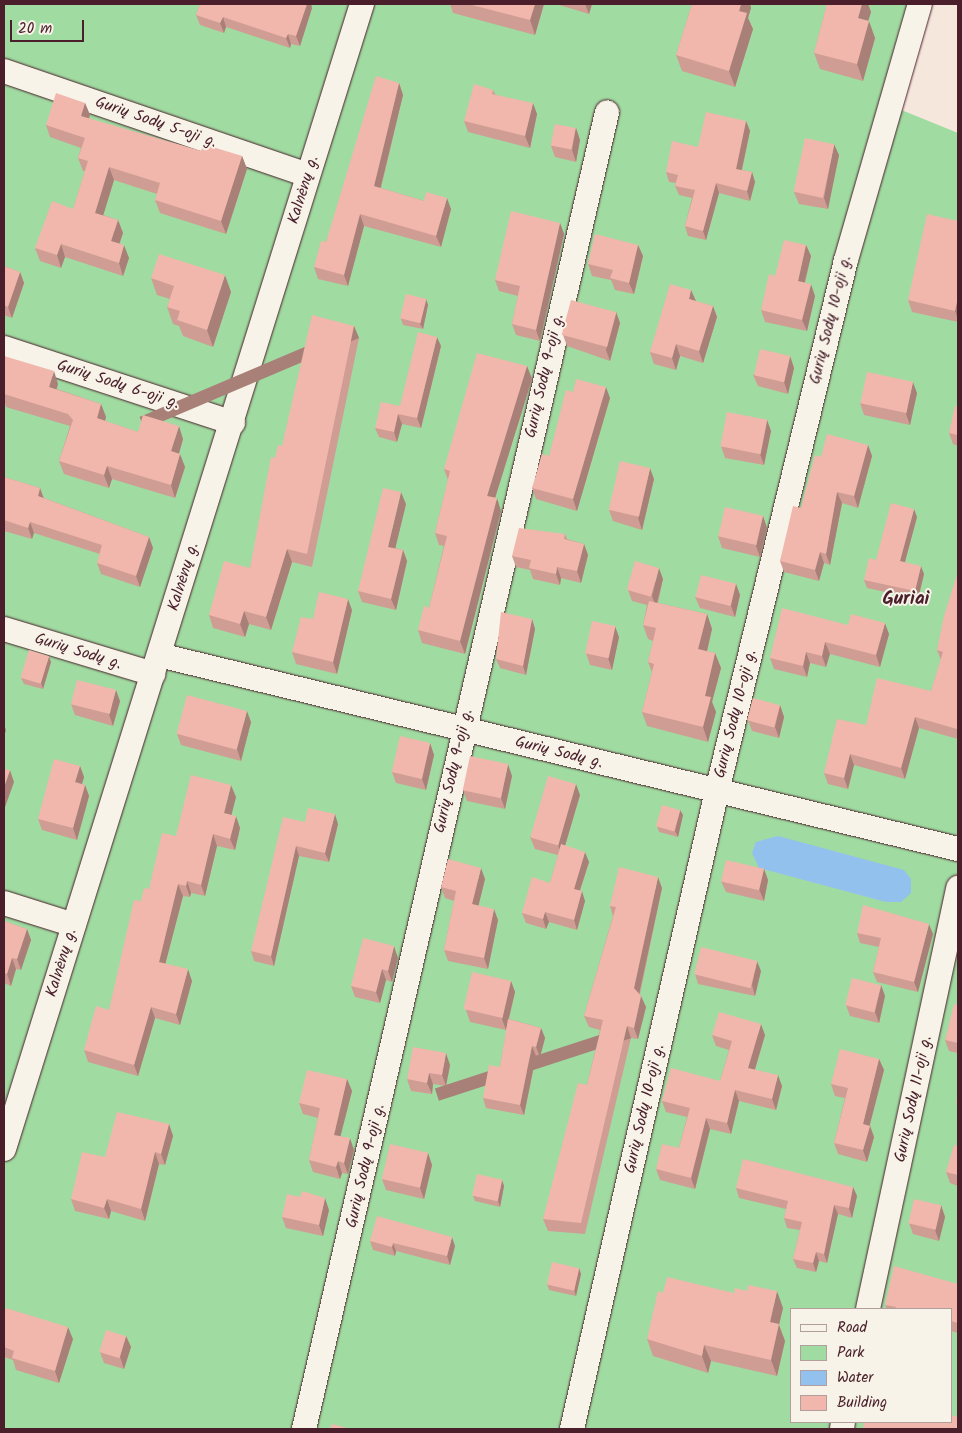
<!DOCTYPE html>
<html>
<head>
<meta charset="utf-8">
<style>
  body { margin:0 }
  #map { position:relative; width:962px; height:1433px; overflow:hidden; background:#f6e7dc; font-family:Kalam,sans-serif }
  div>[style] { position:absolute }
  [style*='--x'] { left:calc(var(--x)*1px); top:calc(var(--y)*1px); width:calc(var(--w)*1px); rotate:calc(var(--a)*1deg) }
  .green>* { inset:0; background:#a0dba1 }
  .water>* { inset:0; background:#93c1ee }
  .roads { filter:drop-shadow(0 0 1px #4a1f2b) drop-shadow(0 0 1px #4a1f2b) }
  .minor>* { height:24px; margin:-12px; padding:0 12px; transform-origin:12px; border-radius:12px; background:#f7f3e8 }
  .wall>* { inset:0; background:#cf9d94 }
  .shaded-wall>* { inset:0; background:#a98078; transform-origin:0 0 }
  .building>* { inset:0; background:#f1b7ac; transform-origin:0 0 }
  span { translate:-50% -50%; white-space:nowrap; text-align:center; line-height:1.15; -webkit-text-stroke:4px #f7f3e8; paint-order:stroke }
  .street-label { font-size:16px; color:#4a1f2b }
  .quarter-label { font-size:19px; color:#4a1f2b; font-weight:700 }
  .frame { position:absolute; inset:0; border:5px solid #4a1f2b; pointer-events:none }
  .legend { position:absolute; left:790px; top:1308px; width:162px; height:115px; box-sizing:border-box; background:#f7f3e8; border:1px solid #b29e9c; margin:0; padding:6px 9px; list-style:none; font-size:15px; color:#4a1f2b }
  .legend li { display:flex; align-items:center; gap:10px; height:25px }
  .legend b { width:25px; border:1px solid #b29e9c }
  .scale { position:absolute; left:10px; top:20px; width:74px; height:22px; box-sizing:border-box; border:2px solid #4a1f2b; border-top:0; padding-left:6px; font-size:15px; line-height:18px; white-space:nowrap; color:#4a1f2b; -webkit-text-stroke:4px #f7f3e8; paint-order:stroke }
</style>
</head>
<body>
<div id="map">
  <div class="green">
    <i style="clip-path:polygon(evenodd,4px 4px,930px 4px,899px 109px,958px 133px,958px 1429px,4px 1429px,4px 4px,791px 1309px,951px 1309px,951px 1422px,791px 1422px,791px 1309px)"></i>
  </div>
  <div class="water">
    <i style="clip-path:polygon(778px 836px,904px 870px,911px 879px,911px 893px,901px 902px,886px 902px,759px 868px,752px 853px,756px 842px)"></i>
  </div>
  <div class="roads">
    <div class="minor">
      <i style="--x:4;--y:71;--w:321;--a:18.9"></i>
      <i style="--x:4;--y:348;--w:241;--a:18.1"></i>
      <i style="--x:4;--y:629;--w:156;--a:16.8"></i>
      <i style="--x:159;--y:655;--w:822;--a:13.65"></i>
      <i style="--x:4;--y:903;--w:73;--a:17.4"></i>
      <i style="--x:4;--y:1149;--w:1200;--a:-72.64"></i>
      <i style="--x:868;--y:1309;--w:431;--a:-77.9"></i>
      <i style="--x:304;--y:1429;--w:1351;--a:-77.04"></i>
      <i style="--x:572;--y:1429;--w:654;--a:-77.2"></i>
      <i style="--x:717;--y:791;--w:546;--a:-76.35"></i>
      <i style="--x:846;--y:260;--w:266;--a:-73.9"></i>
      <i style="--x:842;--y:1429;--w:7;--a:-82"></i>
    </div>
  </div>
  <div class="wall">
    <i style="clip-path:polygon(200px 4px,311px 4px,312px 8px,300px 46px,291px 44px,290px 48px,226px 27px,224px 33px,200px 25px,196px 15px)"></i>
    <i style="clip-path:polygon(450px 4px,544px 4px,535px 35px,453px 13px)"></i>
    <i style="clip-path:polygon(556px 4px,592px 4px,589px 14px)"></i>
    <i style="clip-path:polygon(692px 4px,750px 4px,751px 8px,748px 18px,753px 29px,735px 87px,682px 71px,676px 55px)"></i>
    <i style="clip-path:polygon(827px 4px,868px 4px,871px 12px,868px 21px,875px 38px,863px 81px,820px 69px,814px 53px)"></i>
    <i style="clip-path:polygon(399px 83px,403px 95px,381px 188px,451px 209px,441px 247px,364px 226px,348px 286px,318px 279px,314px 267px)"></i>
    <i style="clip-path:polygon(493px 90px,495px 94px,537px 114px,530px 148px,468px 132px,464px 121px)"></i>
    <i style="clip-path:polygon(85px 103px,90px 115px,89px 119px,201px 151px,242px 156px,247px 169px,226px 234px,160px 213px,155px 200px,157px 194px,114px 180px,103px 215px,118px 220px,123px 233px,120px 243px,129px 258px,123px 276px,65px 257px,61px 268px,40px 261px,35px 248px,73px 209px,85px 171px,83px 171px,78px 158px,81px 148px,50px 137px,46px 125px)"></i>
    <i style="clip-path:polygon(746px 121px,750px 131px,742px 170px,752px 172px,755px 182px,750px 201px,719px 193px,706px 240px,688px 236px,685px 226px,692px 198px,679px 195px,675px 186px,676px 183px,669px 182px,666px 172px,698px 147px)"></i>
    <i style="clip-path:polygon(576px 128px,580px 140px,576px 162px,555px 157px,551px 146px)"></i>
    <i style="clip-path:polygon(839px 155px,828px 209px,799px 204px,794px 192px)"></i>
    <i style="clip-path:polygon(958px 221px,958px 322px,912px 312px,908px 300px)"></i>
    <i style="clip-path:polygon(560px 223px,564px 234px,540px 341px,516px 335px,512px 324px,518px 296px,499px 291px,495px 280px)"></i>
    <i style="clip-path:polygon(638px 245px,643px 256px,634px 294px,615px 290px,611px 280px,592px 276px,588px 264px)"></i>
    <i style="clip-path:polygon(806px 245px,811px 256px,805px 283px,815px 296px,807px 331px,765px 322px,761px 310px,775px 276px)"></i>
    <i style="clip-path:polygon(4px 266px,20px 272px,24px 283px,12px 318px,4px 315px)"></i>
    <i style="clip-path:polygon(151px 278px,231px 292px,213px 347px,183px 336px,179px 326px,173px 324px,167px 307px,170px 299px,157px 295px)"></i>
    <i style="clip-path:polygon(691px 290px,695px 301px,713px 306px,717px 317px,703px 363px,680px 356px,676px 370px,654px 364px,650px 352px)"></i>
    <i style="clip-path:polygon(426px 299px,428px 305px,423px 329px,403px 325px,401px 319px)"></i>
    <i style="clip-path:polygon(616px 312px,620px 323px,610px 361px,567px 346px,563px 335px)"></i>
    <i style="clip-path:polygon(354px 326px,359px 338px,312px 567px,292px 562px,271px 630px,249px 624px,245px 637px,213px 628px,209px 615px,250px 568px,275px 458px,282px 446px)"></i>
    <i style="clip-path:polygon(441px 346px,421px 428px,402px 424px,397px 442px,379px 437px,375px 428px,400px 406px)"></i>
    <i style="clip-path:polygon(4px 356px,58px 384px,57px 389px,101px 404px,106px 417px,105px 421px,138px 432px,183px 439px,179px 453px,185px 467px,175px 498px,112px 479px,109px 488px,64px 474px,59px 461px,70px 426px,6px 407px,4px 400px)"></i>
    <i style="clip-path:polygon(790px 356px,794px 368px,788px 394px,758px 386px,753px 375px)"></i>
    <i style="clip-path:polygon(527px 366px,532px 379px,495px 498px,501px 511px,465px 654px,422px 643px,418px 630px,429px 608px,444px 546px,439px 545px,435px 533px,448px 480px,444px 469px)"></i>
    <i style="clip-path:polygon(573px 392px,610px 398px,577px 511px,536px 499px,532px 488px,549px 456px)"></i>
    <i style="clip-path:polygon(917px 393px,910px 425px,864px 415px,860px 403px)"></i>
    <i style="clip-path:polygon(958px 407px,958px 446px,953px 444px,949px 433px)"></i>
    <i style="clip-path:polygon(767px 420px,771px 431px,764px 465px,725px 458px,721px 446px)"></i>
    <i style="clip-path:polygon(868px 445px,872px 456px,858px 508px,842px 503px,830px 565px,824px 563px,819px 581px,784px 572px,780px 561px,821px 457px)"></i>
    <i style="clip-path:polygon(4px 477px,40px 488px,44px 498px,149px 537px,153px 548px,140px 587px,101px 574px,97px 563px,100px 554px,34px 533px,32px 539px,4px 531px)"></i>
    <i style="clip-path:polygon(654px 479px,642px 530px,613px 521px,609px 510px)"></i>
    <i style="clip-path:polygon(406px 504px,395px 548px,403px 550px,407px 561px,396px 610px,362px 602px,358px 591px)"></i>
    <i style="clip-path:polygon(763px 516px,767px 528px,760px 557px,722px 548px,718px 536px)"></i>
    <i style="clip-path:polygon(917px 517px,905px 562px,924px 574px,918px 599px,867px 588px,864px 580px,876px 560px)"></i>
    <i style="clip-path:polygon(565px 534px,567px 539px,584px 544px,588px 555px,581px 583px,561px 578px,560px 585px,533px 579px,530px 570px,516px 567px,512px 556px)"></i>
    <i style="clip-path:polygon(958px 571px,958px 739px,919px 728px,905px 779px,854px 765px,848px 789px,828px 784px,824px 773px,866px 725px,931px 691px,941px 660px,937px 650px)"></i>
    <i style="clip-path:polygon(663px 579px,658px 603px,707px 614px,712px 629px,707px 651px,715px 653px,721px 668px,712px 702px,716px 712px,708px 742px,647px 726px,642px 712px,652px 672px,648px 662px,653px 641px,648px 639px,643px 625px,647px 605px,632px 601px,628px 590px)"></i>
    <i style="clip-path:polygon(736px 584px,740px 595px,735px 617px,700px 608px,695px 597px)"></i>
    <i style="clip-path:polygon(352px 610px,337px 674px,296px 664px,292px 652px,313px 619px)"></i>
    <i style="clip-path:polygon(532px 619px,535px 629px,526px 675px,500px 668px,496px 659px)"></i>
    <i style="clip-path:polygon(848px 625px,889px 634px,880px 667px,830px 654px,826px 667px,810px 663px,807px 677px,774px 669px,770px 658px)"></i>
    <i style="clip-path:polygon(619px 637px,612px 670px,590px 665px,586px 653px)"></i>
    <i style="clip-path:polygon(51px 662px,43px 689px,24px 684px,21px 678px)"></i>
    <i style="clip-path:polygon(120px 701px,113px 726px,75px 715px,71px 704px)"></i>
    <i style="clip-path:polygon(780px 705px,784px 717px,779px 738px,752px 731px,748px 720px)"></i>
    <i style="clip-path:polygon(251px 722px,241px 761px,181px 745px,177px 734px)"></i>
    <i style="clip-path:polygon(430px 743px,434px 755px,426px 790px,396px 783px,392px 772px)"></i>
    <i style="clip-path:polygon(80px 766px,84px 777px,82px 784px,85px 785px,89px 796px,77px 840px,42px 830px,38px 819px)"></i>
    <i style="clip-path:polygon(512px 776px,505px 809px,467px 801px,463px 790px)"></i>
    <i style="clip-path:polygon(580px 795px,565px 846px,589px 862px,580px 891px,585px 901px,577px 930px,549px 922px,546px 929px,526px 923px,522px 913px,550px 883px,558px 855px,535px 849px,530px 837px)"></i>
    <i style="clip-path:polygon(236px 797px,231px 815px,240px 828px,235px 850px,217px 846px,205px 896px,191px 893px,190px 897px,183px 896px,165px 964px,192px 981px,180px 1025px,155px 1018px,138px 1076px,88px 1062px,84px 1050px,109px 1010px,141px 901px,149px 889px,176px 836px)"></i>
    <i style="clip-path:polygon(680px 810px,683px 815px,678px 837px,659px 832px,657px 826px)"></i>
    <i style="clip-path:polygon(305px 822px,338px 824px,329px 862px,299px 856px,274px 966px,254px 961px,251px 951px)"></i>
    <i style="clip-path:polygon(764px 869px,768px 880px,764px 901px,726px 892px,721px 881px)"></i>
    <i style="clip-path:polygon(485px 879px,478px 906px,498px 920px,488px 969px,448px 961px,444px 950px,454px 901px,445px 898px,441px 887px)"></i>
    <i style="clip-path:polygon(662px 888px,640px 994px,646px 1007px,638px 1039px,631px 1038px,585px 1234px,548px 1231px,543px 1219px,587px 1085px,600px 1030px,589px 1027px,584px 1016px,613px 916px,610px 906px)"></i>
    <i style="clip-path:polygon(4px 921px,27px 929px,31px 940px,21px 970px,16px 969px,11px 986px,4px 983px)"></i>
    <i style="clip-path:polygon(857px 933px,933px 934px,918px 992px,877px 982px,873px 972px,879px 947px,860px 943px)"></i>
    <i style="clip-path:polygon(398px 958px,392px 982px,386px 980px,380px 1003px,355px 997px,351px 986px)"></i>
    <i style="clip-path:polygon(761px 971px,755px 996px,698px 984px,695px 974px)"></i>
    <i style="clip-path:polygon(511px 981px,515px 992px,509px 1019px,541px 1028px,545px 1038px,540px 1057px,536px 1056px,524px 1115px,486px 1108px,483px 1098px,500px 1067px,508px 1021px,506px 1030px,470px 1022px,466px 1010px)"></i>
    <i style="clip-path:polygon(881px 985px,885px 996px,879px 1023px,850px 1016px,846px 1005px)"></i>
    <i style="clip-path:polygon(958px 1005px,958px 1053px,949px 1051px,945px 1040px)"></i>
    <i style="clip-path:polygon(712px 1035px,765px 1035px,755px 1070px,782px 1086px,776px 1110px,739px 1101px,731px 1134px,710px 1129px,695px 1189px,660px 1180px,656px 1169px,679px 1148px,687px 1117px,666px 1112px,662px 1101px,720px 1081px,729px 1050px,716px 1046px)"></i>
    <i style="clip-path:polygon(879px 1059px,884px 1070px,870px 1125px,874px 1137px,867px 1162px,838px 1154px,834px 1143px,845px 1098px,835px 1096px,831px 1084px)"></i>
    <i style="clip-path:polygon(450px 1065px,446px 1086px,433px 1084px,432px 1094px,411px 1091px,407px 1079px)"></i>
    <i style="clip-path:polygon(347px 1079px,352px 1091px,340px 1136px,354px 1150px,348px 1174px,342px 1173px,340px 1179px,313px 1172px,309px 1160px,318px 1118px,303px 1114px,299px 1103px)"></i>
    <i style="clip-path:polygon(169px 1124px,173px 1136px,165px 1165px,159px 1164px,145px 1221px,111px 1211px,109px 1219px,75px 1211px,71px 1199px,105px 1157px)"></i>
    <i style="clip-path:polygon(958px 1146px,958px 1186px,950px 1183px,946px 1172px)"></i>
    <i style="clip-path:polygon(428px 1153px,432px 1165px,424px 1199px,386px 1190px,382px 1179px)"></i>
    <i style="clip-path:polygon(502px 1180px,504px 1186px,500px 1207px,475px 1201px,473px 1196px)"></i>
    <i style="clip-path:polygon(853px 1187px,857px 1196px,852px 1218px,838px 1214px,827px 1263px,819px 1261px,816px 1272px,797px 1268px,793px 1259px,800px 1230px,787px 1228px,784px 1218px,786px 1209px,739px 1198px,736px 1188px)"></i>
    <i style="clip-path:polygon(941px 1205px,945px 1217px,939px 1241px,913px 1234px,909px 1223px)"></i>
    <i style="clip-path:polygon(329px 1210px,323px 1236px,286px 1228px,282px 1217px)"></i>
    <i style="clip-path:polygon(370px 1241px,455px 1246px,450px 1265px,396px 1251px,395px 1256px,373px 1250px)"></i>
    <i style="clip-path:polygon(579px 1268px,581px 1274px,576px 1296px,549px 1290px,547px 1284px)"></i>
    <i style="clip-path:polygon(958px 1284px,958px 1333px,951px 1331px,951px 1309px,887px 1309px,885px 1305px)"></i>
    <i style="clip-path:polygon(663px 1293px,783px 1308px,779px 1325px,785px 1341px,777px 1376px,711px 1361px,708px 1373px,653px 1356px,647px 1339px)"></i>
    <i style="clip-path:polygon(4px 1317px,73px 1339px,59px 1383px,16px 1370px,13px 1360px,4px 1357px)"></i>
    <i style="clip-path:polygon(126px 1336px,131px 1347px,124px 1369px,104px 1363px,100px 1352px)"></i>
  </div>
  <div class="shaded-wall">
    <i style="clip-path:polygon(307px 4px,311px 4px,312px 8px,300px 46px,296px 36px)"></i>
    <i style="clip-path:polygon(535px 4px,544px 4px,535px 35px,530px 20px)"></i>
    <i style="clip-path:polygon(585px 4px,592px 4px,589px 14px)"></i>
    <i style="clip-path:polygon(741px 4px,750px 4px,751px 8px,748px 18px,753px 29px,735px 87px,729px 71px,739px 11px)"></i>
    <i style="clip-path:polygon(862px 4px,868px 4px,871px 12px,864px 35px,858px 18px)"></i>
    <i style="clip-path:polygon(223px 17px,226px 27px,224px 33px,220px 23px)"></i>
    <i style="clip-path:polygon(869px 21px,875px 38px,863px 81px,857px 64px)"></i>
    <i style="clip-path:polygon(288px 34px,291px 44px,290px 48px,286px 38px)"></i>
    <i style="clip-path:polygon(399px 83px,403px 95px,378px 198px,374px 186px)"></i>
    <i style="clip-path:polygon(85px 103px,90px 115px,85px 129px,81px 116px)"></i>
    <i style="clip-path:polygon(533px 103px,537px 114px,530px 148px,525px 136px)"></i>
    <i style="clip-path:polygon(746px 121px,750px 131px,740px 178px,736px 169px)"></i>
    <i style="clip-path:polygon(576px 128px,580px 140px,576px 162px,572px 150px)"></i>
    <i style="clip-path:polygon(834px 144px,839px 155px,828px 209px,824px 198px)"></i>
    <i style="clip-path:polygon(242px 156px,247px 169px,226px 234px,221px 221px)"></i>
    <i style="clip-path:polygon(109px 167px,114px 180px,100px 226px,95px 213px)"></i>
    <i style="clip-path:polygon(752px 172px,755px 182px,750px 201px,747px 191px)"></i>
    <i style="clip-path:polygon(716px 183px,719px 193px,706px 240px,703px 231px)"></i>
    <i style="clip-path:polygon(447px 198px,451px 209px,441px 247px,436px 236px)"></i>
    <i style="clip-path:polygon(360px 214px,364px 226px,348px 286px,344px 275px)"></i>
    <i style="clip-path:polygon(118px 220px,123px 233px,116px 253px,111px 241px)"></i>
    <i style="clip-path:polygon(560px 223px,564px 234px,540px 341px,536px 330px)"></i>
    <i style="clip-path:polygon(61px 244px,65px 257px,61px 268px,57px 255px)"></i>
    <i style="clip-path:polygon(124px 245px,129px 258px,123px 276px,119px 263px)"></i>
    <i style="clip-path:polygon(638px 245px,643px 256px,634px 294px,629px 283px)"></i>
    <i style="clip-path:polygon(806px 245px,811px 256px,802px 293px,798px 281px)"></i>
    <i style="clip-path:polygon(20px 272px,24px 283px,12px 318px,8px 307px)"></i>
    <i style="clip-path:polygon(225px 275px,231px 292px,213px 347px,207px 330px)"></i>
    <i style="clip-path:polygon(811px 284px,815px 296px,807px 331px,802px 320px)"></i>
    <i style="clip-path:polygon(691px 290px,696px 301px,689px 299px)"></i>
    <i style="clip-path:polygon(958px 297px,958px 320px,955px 311px)"></i>
    <i style="clip-path:polygon(426px 299px,428px 305px,423px 329px,420px 324px)"></i>
    <i style="clip-path:polygon(713px 306px,717px 317px,703px 363px,699px 351px)"></i>
    <i style="clip-path:polygon(616px 312px,620px 323px,610px 361px,606px 350px)"></i>
    <i style="left:354px;top:326px;width:13px;height:233px;rotate:67deg"></i>
    <i style="clip-path:polygon(437px 337px,441px 346px,421px 428px,417px 418px)"></i>
    <i style="clip-path:polygon(676px 344px,680px 356px,676px 370px,672px 358px)"></i>
    <i style="clip-path:polygon(790px 356px,794px 368px,788px 394px,784px 382px)"></i>
    <i style="clip-path:polygon(527px 366px,532px 379px,492px 508px,487px 496px)"></i>
    <i style="clip-path:polygon(54px 371px,58px 384px,53px 400px,49px 387px)"></i>
    <i style="clip-path:polygon(913px 382px,917px 393px,910px 425px,906px 414px)"></i>
    <i style="clip-path:polygon(606px 387px,610px 398px,577px 511px,573px 499px)"></i>
    <i style="clip-path:polygon(101px 404px,106px 417px,102px 432px,97px 418px)"></i>
    <i style="clip-path:polygon(398px 414px,402px 424px,397px 442px,394px 432px)"></i>
    <i style="clip-path:polygon(767px 420px,771px 431px,764px 465px,760px 454px)"></i>
    <i style="clip-path:polygon(179px 426px,183px 439px,176px 464px,171px 451px)"></i>
    <i style="clip-path:polygon(868px 445px,872px 456px,858px 508px,854px 496px)"></i>
    <i style="clip-path:polygon(180px 454px,185px 467px,175px 498px,171px 485px)"></i>
    <i style="clip-path:polygon(107px 466px,112px 479px,109px 488px,104px 475px)"></i>
    <i style="clip-path:polygon(650px 468px,654px 479px,642px 530px,638px 518px)"></i>
    <i style="clip-path:polygon(40px 488px,44px 500px,38px 496px)"></i>
    <i style="clip-path:polygon(401px 492px,406px 504px,393px 558px,388px 547px)"></i>
    <i style="clip-path:polygon(837px 492px,842px 503px,830px 565px,826px 554px)"></i>
    <i style="clip-path:polygon(497px 498px,501px 511px,465px 654px,460px 641px)"></i>
    <i style="clip-path:polygon(914px 509px,917px 517px,903px 569px,900px 561px)"></i>
    <i style="clip-path:polygon(763px 516px,767px 528px,760px 557px,756px 546px)"></i>
    <i style="clip-path:polygon(30px 522px,34px 533px,32px 539px,28px 528px)"></i>
    <i style="clip-path:polygon(149px 537px,153px 548px,140px 587px,136px 576px)"></i>
    <i style="clip-path:polygon(584px 544px,588px 555px,581px 583px,577px 571px)"></i>
    <i style="clip-path:polygon(287px 549px,292px 562px,271px 630px,266px 617px)"></i>
    <i style="clip-path:polygon(403px 550px,407px 561px,396px 610px,391px 599px)"></i>
    <i style="clip-path:polygon(820px 552px,824px 563px,819px 581px,815px 570px)"></i>
    <i style="clip-path:polygon(921px 566px,924px 574px,918px 599px,915px 591px)"></i>
    <i style="clip-path:polygon(557px 567px,561px 578px,560px 585px,556px 574px)"></i>
    <i style="clip-path:polygon(659px 568px,663px 579px,656px 607px,652px 596px)"></i>
    <i style="clip-path:polygon(736px 584px,740px 595px,735px 617px,731px 606px)"></i>
    <i style="clip-path:polygon(348px 599px,352px 610px,337px 674px,333px 662px)"></i>
    <i style="clip-path:polygon(244px 611px,249px 624px,245px 637px,240px 624px)"></i>
    <i style="clip-path:polygon(707px 614px,712px 629px,704px 664px,698px 649px)"></i>
    <i style="clip-path:polygon(532px 619px,535px 629px,526px 675px,523px 666px)"></i>
    <i style="clip-path:polygon(885px 623px,889px 634px,880px 667px,876px 655px)"></i>
    <i style="clip-path:polygon(615px 626px,619px 637px,612px 670px,608px 658px)"></i>
    <i style="clip-path:polygon(825px 642px,830px 654px,826px 667px,822px 656px)"></i>
    <i style="clip-path:polygon(806px 652px,810px 663px,807px 677px,803px 666px)"></i>
    <i style="clip-path:polygon(715px 653px,721px 668px,712px 702px,716px 712px,708px 742px,703px 727px,705px 696px)"></i>
    <i style="clip-path:polygon(49px 656px,51px 662px,43px 689px,41px 683px)"></i>
    <i style="clip-path:polygon(116px 690px,120px 701px,113px 726px,109px 714px)"></i>
    <i style="clip-path:polygon(780px 705px,784px 717px,779px 738px,775px 727px)"></i>
    <i style="clip-path:polygon(247px 711px,251px 722px,241px 761px,237px 749px)"></i>
    <i style="clip-path:polygon(915px 717px,919px 728px,905px 779px,901px 768px)"></i>
    <i style="clip-path:polygon(4px 725px,6px 730px,4px 737px)"></i>
    <i style="clip-path:polygon(430px 743px,434px 755px,426px 790px,422px 779px)"></i>
    <i style="clip-path:polygon(850px 754px,854px 765px,848px 789px,844px 778px)"></i>
    <i style="clip-path:polygon(508px 764px,512px 776px,505px 809px,501px 798px)"></i>
    <i style="clip-path:polygon(80px 766px,84px 777px,79px 794px,75px 782px)"></i>
    <i style="clip-path:polygon(10px 770px,14px 782px,4px 810px,4px 787px)"></i>
    <i style="clip-path:polygon(576px 784px,580px 795px,562px 856px,558px 845px)"></i>
    <i style="clip-path:polygon(85px 785px,89px 796px,77px 840px,73px 828px)"></i>
    <i style="clip-path:polygon(231px 785px,236px 797px,229px 825px,224px 813px)"></i>
    <i style="clip-path:polygon(680px 810px,683px 815px,678px 837px,675px 831px)"></i>
    <i style="clip-path:polygon(335px 814px,338px 824px,329px 862px,325px 853px)"></i>
    <i style="clip-path:polygon(236px 816px,240px 828px,235px 850px,230px 839px)"></i>
    <i style="clip-path:polygon(213px 834px,217px 846px,205px 896px,201px 885px)"></i>
    <i style="clip-path:polygon(296px 846px,299px 856px,274px 966px,271px 956px)"></i>
    <i style="clip-path:polygon(585px 852px,589px 862px,577px 899px,574px 889px)"></i>
    <i style="clip-path:polygon(481px 868px,485px 879px,476px 916px,472px 904px)"></i>
    <i style="clip-path:polygon(764px 869px,768px 880px,764px 901px,759px 889px)"></i>
    <i style="clip-path:polygon(658px 877px,662px 888px,638px 999px,634px 988px)"></i>
    <i style="clip-path:polygon(187px 881px,191px 893px,190px 897px,186px 886px)"></i>
    <i style="clip-path:polygon(178px 884px,183px 896px,163px 973px,159px 962px)"></i>
    <i style="clip-path:polygon(582px 891px,585px 901px,577px 930px,574px 920px)"></i>
    <i style="clip-path:polygon(494px 909px,498px 920px,488px 969px,484px 958px)"></i>
    <i style="clip-path:polygon(545px 912px,549px 922px,546px 929px,543px 919px)"></i>
    <i style="clip-path:polygon(929px 924px,933px 934px,918px 992px,914px 982px)"></i>
    <i style="clip-path:polygon(27px 929px,31px 940px,21px 970px,17px 959px)"></i>
    <i style="clip-path:polygon(394px 946px,398px 958px,392px 982px,388px 971px)"></i>
    <i style="clip-path:polygon(12px 958px,16px 969px,11px 986px,7px 974px)"></i>
    <i style="clip-path:polygon(757px 961px,761px 971px,755px 996px,752px 985px)"></i>
    <i style="clip-path:polygon(188px 969px,192px 981px,180px 1025px,176px 1014px)"></i>
    <i style="clip-path:polygon(382px 969px,386px 980px,380px 1003px,376px 992px)"></i>
    <i style="clip-path:polygon(511px 981px,515px 992px,506px 1030px,502px 1019px)"></i>
    <i style="clip-path:polygon(881px 985px,885px 996px,879px 1023px,875px 1012px)"></i>
    <i style="clip-path:polygon(641px 996px,646px 1007px,638px 1039px,634px 1028px)"></i>
    <i style="clip-path:polygon(151px 1007px,155px 1018px,138px 1076px,134px 1065px)"></i>
    <i style="clip-path:polygon(761px 1024px,765px 1035px,752px 1079px,748px 1068px)"></i>
    <i style="left:627px;top:1026px;width:13px;height:202px;rotate:72deg"></i>
    <i style="clip-path:polygon(541px 1028px,545px 1038px,540px 1057px,536px 1047px)"></i>
    <i style="clip-path:polygon(532px 1046px,536px 1056px,524px 1115px,520px 1105px)"></i>
    <i style="clip-path:polygon(446px 1053px,450px 1065px,446px 1086px,442px 1075px)"></i>
    <i style="clip-path:polygon(879px 1059px,884px 1070px,867px 1135px,863px 1124px)"></i>
    <i style="clip-path:polygon(429px 1073px,433px 1084px,432px 1094px,427px 1083px)"></i>
    <i style="clip-path:polygon(778px 1075px,782px 1086px,776px 1110px,772px 1099px)"></i>
    <i style="clip-path:polygon(347px 1079px,352px 1091px,338px 1146px,334px 1135px)"></i>
    <i style="clip-path:polygon(735px 1090px,739px 1101px,731px 1134px,727px 1123px)"></i>
    <i style="clip-path:polygon(706px 1118px,710px 1129px,695px 1189px,691px 1178px)"></i>
    <i style="clip-path:polygon(169px 1124px,173px 1136px,165px 1165px,161px 1154px)"></i>
    <i style="clip-path:polygon(870px 1126px,874px 1137px,867px 1162px,863px 1150px)"></i>
    <i style="clip-path:polygon(350px 1138px,354px 1150px,348px 1174px,344px 1163px)"></i>
    <i style="clip-path:polygon(155px 1152px,159px 1164px,145px 1221px,141px 1209px)"></i>
    <i style="clip-path:polygon(428px 1153px,432px 1165px,424px 1199px,420px 1188px)"></i>
    <i style="clip-path:polygon(338px 1161px,342px 1173px,340px 1179px,336px 1167px)"></i>
    <i style="clip-path:polygon(502px 1180px,504px 1186px,500px 1207px,498px 1201px)"></i>
    <i style="clip-path:polygon(853px 1187px,857px 1196px,852px 1218px,849px 1208px)"></i>
    <i style="clip-path:polygon(325px 1198px,329px 1210px,323px 1236px,319px 1225px)"></i>
    <i style="clip-path:polygon(107px 1199px,111px 1211px,109px 1219px,104px 1208px)"></i>
    <i style="clip-path:polygon(834px 1205px,838px 1214px,827px 1263px,824px 1254px)"></i>
    <i style="clip-path:polygon(941px 1205px,945px 1217px,939px 1241px,935px 1230px)"></i>
    <i style="clip-path:polygon(452px 1237px,455px 1246px,450px 1265px,447px 1256px)"></i>
    <i style="clip-path:polygon(393px 1243px,396px 1251px,395px 1256px,392px 1247px)"></i>
    <i style="clip-path:polygon(816px 1252px,819px 1261px,816px 1272px,813px 1263px)"></i>
    <i style="clip-path:polygon(579px 1268px,581px 1274px,576px 1296px,574px 1290px)"></i>
    <i style="clip-path:polygon(777px 1291px,783px 1308px,779px 1325px,785px 1341px,777px 1376px,771px 1360px,770px 1322px)"></i>
    <i style="clip-path:polygon(68px 1327px,73px 1339px,59px 1383px,55px 1371px)"></i>
    <i style="clip-path:polygon(126px 1336px,131px 1347px,124px 1369px,120px 1357px)"></i>
    <i style="clip-path:polygon(704px 1345px,711px 1361px,708px 1373px,702px 1356px)"></i>
  </div>
  <div class="building">
    <i style="clip-path:polygon(200px 4px,307px 4px,296px 36px,288px 34px,286px 38px,223px 17px,220px 23px,196px 15px)"></i>
    <i style="clip-path:polygon(468px 4px,535px 4px,530px 20px)"></i>
    <i style="clip-path:polygon(692px 4px,741px 4px,739px 11px,747px 13px,729px 71px,676px 55px)"></i>
    <i style="clip-path:polygon(827px 4px,862px 4px,858px 18px,869px 21px,857px 64px,814px 53px)"></i>
    <i style="clip-path:polygon(376px 76px,399px 83px,374px 186px,424px 201px,426px 192px,447px 198px,436px 236px,360px 214px,344px 275px,314px 267px,321px 241px,326px 242px)"></i>
    <i style="clip-path:polygon(474px 84px,493px 90px,492px 94px,533px 103px,525px 136px,464px 121px)"></i>
    <i style="clip-path:polygon(56px 93px,85px 103px,81px 116px,201px 151px,203px 144px,242px 156px,221px 221px,155px 200px,160px 183px,109px 167px,95px 213px,118px 220px,111px 241px,124px 245px,119px 263px,61px 244px,57px 255px,35px 248px,52px 201px,73px 209px,88px 161px,78px 158px,85px 138px,46px 125px)"></i>
    <i style="clip-path:polygon(706px 112px,746px 121px,736px 169px,752px 172px,747px 191px,716px 183px,703px 231px,685px 226px,695px 190px,675px 186px,678px 175px,666px 172px,672px 141px,698px 147px)"></i>
    <i style="left:555px;top:124px;width:21px;height:22px;rotate:11deg"></i>
    <i style="left:805px;top:138px;width:30px;height:55px;rotate:12deg"></i>
    <i style="clip-path:polygon(511px 211px,560px 223px,536px 330px,512px 324px,520px 286px,495px 280px)"></i>
    <i style="clip-path:polygon(927px 214px,958px 221px,958px 297px,955px 311px,908px 300px)"></i>
    <i style="clip-path:polygon(595px 234px,638px 245px,629px 283px,610px 278px,613px 270px,588px 264px)"></i>
    <i style="clip-path:polygon(784px 240px,806px 245px,798px 281px,811px 284px,802px 320px,761px 310px,769px 274px,775px 276px)"></i>
    <i style="clip-path:polygon(159px 254px,225px 275px,207px 330px,177px 320px,180px 311px,167px 307px,174px 286px,151px 278px)"></i>
    <i style="clip-path:polygon(4px 266px,20px 272px,8px 307px,4px 305px)"></i>
    <i style="clip-path:polygon(670px 284px,691px 290px,689px 299px,713px 306px,699px 351px,676px 344px,672px 358px,650px 352px)"></i>
    <i style="left:406px;top:294px;width:21px;height:25px;rotate:14deg"></i>
    <i style="left:571px;top:300px;width:47px;height:36px;rotate:15deg"></i>
    <i style="clip-path:polygon(312px 315px,354px 326px,307px 554px,287px 549px,266px 617px,244px 611px,240px 624px,209px 615px,224px 561px,250px 568px,271px 457px,275px 458px,278px 445px,282px 446px)"></i>
    <i style="clip-path:polygon(418px 332px,437px 337px,417px 418px,398px 414px,394px 432px,375px 428px,381px 402px,400px 406px)"></i>
    <i style="left:760px;top:349px;width:31px;height:27px;rotate:13deg"></i>
    <i style="clip-path:polygon(477px 353px,527px 366px,487px 496px,497px 498px,460px 641px,418px 630px,424px 606px,429px 608px,447px 536px,435px 533px,450px 471px,444px 469px)"></i>
    <i style="clip-path:polygon(4px 356px,54px 371px,49px 387px,101px 404px,97px 418px,138px 432px,143px 415px,179px 426px,171px 451px,180px 454px,171px 485px,107px 466px,104px 475px,59px 461px,73px 420px,68px 414px,4px 394px)"></i>
    <i style="left:867px;top:372px;width:47px;height:32px;rotate:12deg"></i>
    <i style="clip-path:polygon(576px 379px,606px 387px,573px 499px,532px 488px,542px 454px,549px 456px,566px 390px,573px 392px)"></i>
    <i style="clip-path:polygon(955px 406px,958px 407px,958px 435px,949px 433px)"></i>
    <i style="left:727px;top:412px;width:41px;height:35px;rotate:11deg"></i>
    <i style="clip-path:polygon(827px 434px,868px 445px,854px 496px,837px 492px,826px 554px,820px 552px,815px 570px,780px 561px,793px 506px,801px 508px,815px 455px,821px 457px)"></i>
    <i style="left:620px;top:461px;width:31px;height:50px;rotate:13deg"></i>
    <i style="clip-path:polygon(4px 477px,40px 488px,38px 496px,149px 537px,136px 576px,97px 563px,102px 545px,30px 522px,28px 528px,4px 520px)"></i>
    <i style="clip-path:polygon(383px 488px,401px 492px,388px 547px,403px 550px,391px 599px,358px 591px)"></i>
    <i style="clip-path:polygon(891px 503px,914px 509px,900px 561px,921px 566px,915px 591px,864px 580px,869px 558px,876px 560px)"></i>
    <i style="left:725px;top:507px;width:39px;height:30px;rotate:13deg"></i>
    <i style="clip-path:polygon(519px 528px,565px 534px,564px 539px,584px 544px,577px 571px,557px 567px,556px 574px,529px 568px,531px 560px,512px 556px)"></i>
    <i style="left:635px;top:561px;width:25px;height:30px;rotate:16deg"></i>
    <i style="clip-path:polygon(958px 571px,958px 722px,957px 729px,915px 717px,901px 768px,850px 754px,844px 778px,824px 773px,837px 719px,866px 725px,877px 678px,931px 691px,943px 652px,937px 650px,944px 616px)"></i>
    <i style="left:701px;top:575px;width:36px;height:23px;rotate:14deg"></i>
    <i style="clip-path:polygon(319px 592px,348px 599px,333px 662px,292px 652px,301px 617px,313px 619px)"></i>
    <i style="clip-path:polygon(649px 601px,707px 614px,698px 649px,715px 653px,705px 696px,711px 697px,703px 727px,642px 712px,654px 664px,648px 662px,656px 628px,643px 625px)"></i>
    <i style="clip-path:polygon(782px 608px,848px 625px,851px 614px,885px 623px,876px 655px,825px 642px,822px 656px,806px 652px,803px 666px,770px 658px)"></i>
    <i style="clip-path:polygon(501px 612px,532px 619px,523px 666px,496px 659px)"></i>
    <i style="left:592px;top:621px;width:24px;height:33px;rotate:12deg"></i>
    <i style="left:29px;top:650px;width:21px;height:29px;rotate:17deg"></i>
    <i style="left:77px;top:680px;width:40px;height:25px;rotate:14deg"></i>
    <i style="left:187px;top:695px;width:62px;height:40px;rotate:15deg"></i>
    <i style="left:753px;top:698px;width:28px;height:23px;rotate:15deg"></i>
    <i style="left:400px;top:736px;width:31px;height:37px;rotate:13deg"></i>
    <i style="left:470px;top:756px;width:39px;height:35px;rotate:12deg"></i>
    <i style="clip-path:polygon(54px 759px,80px 766px,75px 782px,85px 785px,73px 828px,38px 819px)"></i>
    <i style="clip-path:polygon(4px 769px,10px 770px,4px 787px)"></i>
    <i style="clip-path:polygon(191px 775px,231px 785px,224px 813px,236px 816px,230px 839px,213px 834px,201px 885px,187px 881px,186px 886px,178px 884px,159px 962px,188px 969px,176px 1014px,151px 1007px,134px 1065px,84px 1050px,96px 1006px,109px 1010px,134px 900px,141px 901px,144px 888px,149px 889px,162px 833px,176px 836px)"></i>
    <i style="left:548px;top:776px;width:29px;height:64px;rotate:16deg"></i>
    <i style="left:662px;top:805px;width:19px;height:22px;rotate:16deg"></i>
    <i style="clip-path:polygon(308px 808px,335px 814px,325px 853px,296px 846px,271px 956px,251px 951px,283px 817px,305px 822px)"></i>
    <i style="clip-path:polygon(561px 844px,585px 852px,574px 889px,582px 891px,574px 920px,545px 912px,543px 919px,522px 913px,532px 877px,550px 883px)"></i>
    <i style="clip-path:polygon(448px 859px,481px 868px,472px 904px,494px 909px,484px 958px,444px 950px,456px 891px,441px 887px)"></i>
    <i style="left:726px;top:860px;width:39px;height:22px;rotate:13deg"></i>
    <i style="clip-path:polygon(619px 867px,658px 877px,634px 988px,641px 996px,634px 1028px,627px 1026px,581px 1223px,543px 1219px,578px 1083px,587px 1085px,603px 1020px,584px 1016px,616px 907px,610px 906px)"></i>
    <i style="clip-path:polygon(863px 905px,929px 924px,914px 982px,873px 972px,881px 938px,857px 933px)"></i>
    <i style="clip-path:polygon(4px 921px,27px 929px,17px 959px,12px 958px,7px 974px,4px 973px)"></i>
    <i style="clip-path:polygon(363px 938px,394px 946px,388px 971px,382px 969px,376px 992px,351px 986px)"></i>
    <i style="left:701px;top:947px;width:58px;height:28px;rotate:14deg"></i>
    <i style="left:472px;top:972px;width:40px;height:38px;rotate:13deg"></i>
    <i style="left:852px;top:978px;width:30px;height:28px;rotate:14deg"></i>
    <i style="clip-path:polygon(954px 1004px,958px 1005px,958px 1043px,945px 1040px)"></i>
    <i style="clip-path:polygon(719px 1012px,761px 1024px,748px 1068px,778px 1075px,772px 1099px,735px 1090px,727px 1123px,706px 1118px,691px 1178px,656px 1169px,662px 1144px,679px 1148px,690px 1108px,662px 1101px,671px 1068px,720px 1081px,732px 1041px,712px 1035px)"></i>
    <i style="clip-path:polygon(508px 1019px,541px 1028px,536px 1047px,532px 1046px,520px 1105px,483px 1098px,489px 1065px,500px 1067px)"></i>
    <i style="clip-path:polygon(413px 1047px,446px 1053px,442px 1075px,429px 1073px,427px 1083px,407px 1079px)"></i>
    <i style="clip-path:polygon(840px 1049px,879px 1059px,863px 1124px,870px 1126px,863px 1150px,834px 1143px,848px 1088px,831px 1084px)"></i>
    <i style="clip-path:polygon(307px 1070px,347px 1079px,334px 1135px,350px 1138px,344px 1163px,338px 1161px,336px 1167px,309px 1160px,320px 1108px,299px 1103px)"></i>
    <i style="clip-path:polygon(958px 1094px,958px 1103px,956px 1103px)"></i>
    <i style="clip-path:polygon(117px 1112px,169px 1124px,161px 1154px,155px 1152px,141px 1209px,107px 1199px,104px 1208px,71px 1199px,82px 1152px,105px 1157px)"></i>
    <i style="left:390px;top:1144px;width:39px;height:36px;rotate:13deg"></i>
    <i style="clip-path:polygon(954px 1145px,958px 1146px,958px 1175px,946px 1172px)"></i>
    <i style="clip-path:polygon(743px 1159px,853px 1187px,849px 1208px,834px 1205px,824px 1254px,816px 1252px,813px 1263px,793px 1259px,802px 1222px,784px 1218px,788px 1201px,736px 1188px)"></i>
    <i style="left:477px;top:1174px;width:26px;height:22px;rotate:13deg"></i>
    <i style="clip-path:polygon(302px 1191px,325px 1198px,319px 1225px,282px 1217px,287px 1194px,300px 1197px)"></i>
    <i style="left:914px;top:1199px;width:28px;height:25px;rotate:13deg"></i>
    <i style="clip-path:polygon(377px 1216px,452px 1237px,447px 1256px,393px 1243px,392px 1247px,370px 1241px)"></i>
    <i style="left:552px;top:1262px;width:28px;height:23px;rotate:13deg"></i>
    <i style="clip-path:polygon(894px 1266px,958px 1284px,958px 1323px,951px 1321px,951px 1309px,895px 1309px,896px 1307px,885px 1305px)"></i>
    <i style="clip-path:polygon(667px 1277px,734px 1293px,735px 1288px,747px 1291px,748px 1285px,777px 1291px,770px 1322px,779px 1324px,771px 1360px,704px 1345px,702px 1356px,647px 1339px,658px 1291px,663px 1293px)"></i>
    <i style="clip-path:polygon(6px 1308px,68px 1327px,55px 1371px,12px 1358px,14px 1351px,4px 1347px,4px 1317px)"></i>
    <i style="left:106px;top:1330px;width:21px;height:23px;rotate:17deg"></i>
    <i style="clip-path:polygon(951px 1415px,958px 1417px,958px 1429px,863px 1429px,864px 1422px,951px 1422px)"></i>
    <i style="clip-path:polygon(332px 1424px,351px 1429px,330px 1429px)"></i>
  </div>
  <div class="street-label">
    <span style="left:156px;top:123px;rotate:19deg">Gurių Sodų 5-oji g.</span>
    <span style="left:304px;top:190px;rotate:-73deg">Kalnėnų g.</span>
    <span style="left:831px;top:320px;rotate:-76deg">Gurių Sodų 10-oji g.</span>
    <span style="left:545px;top:376px;rotate:-77deg">Gurių Sodų 9-oji g.</span>
    <span style="left:118px;top:385px;rotate:18deg">Gurių Sodų 6-oji g.</span>
    <span style="left:184px;top:577px;rotate:-73deg">Kalnėnų g.</span>
    <span style="left:78px;top:652px;rotate:17deg">Gurių Sodų g.</span>
    <span style="left:736px;top:714px;rotate:-76deg">Gurių Sodų 10-oji g.</span>
    <span style="left:559px;top:753px;rotate:14deg">Gurių Sodų g.</span>
    <span style="left:454px;top:771px;rotate:-77deg">Gurių Sodų 9-oji g.</span>
    <span style="left:62px;top:963px;rotate:-73deg">Kalnėnų g.</span>
    <span style="left:914px;top:1099px;rotate:-78deg">Gurių Sodų 11-oji g.</span>
    <span style="left:645px;top:1109px;rotate:-77deg">Gurių Sodų 10-oji g.</span>
    <span style="left:366px;top:1166px;rotate:-77deg">Gurių Sodų 9-oji g.</span>
  </div>
  <div class="quarter-label">
    <span style="left:906px;top:600px">Guriai</span>
  </div>
  <div class="frame"></div>
  <ul class="legend">
  <li><b style="height:6px;background:#f7f3e8"></b>Road</li>
  <li><b style="height:14px;background:#a0dba1"></b>Park</li>
  <li><b style="height:14px;background:#93c1ee"></b>Water</li>
  <li><b style="height:14px;background:#f1b7ac"></b>Building</li>
  </ul>
  <div class="scale">20 m</div>
</div>
</body>
</html>
